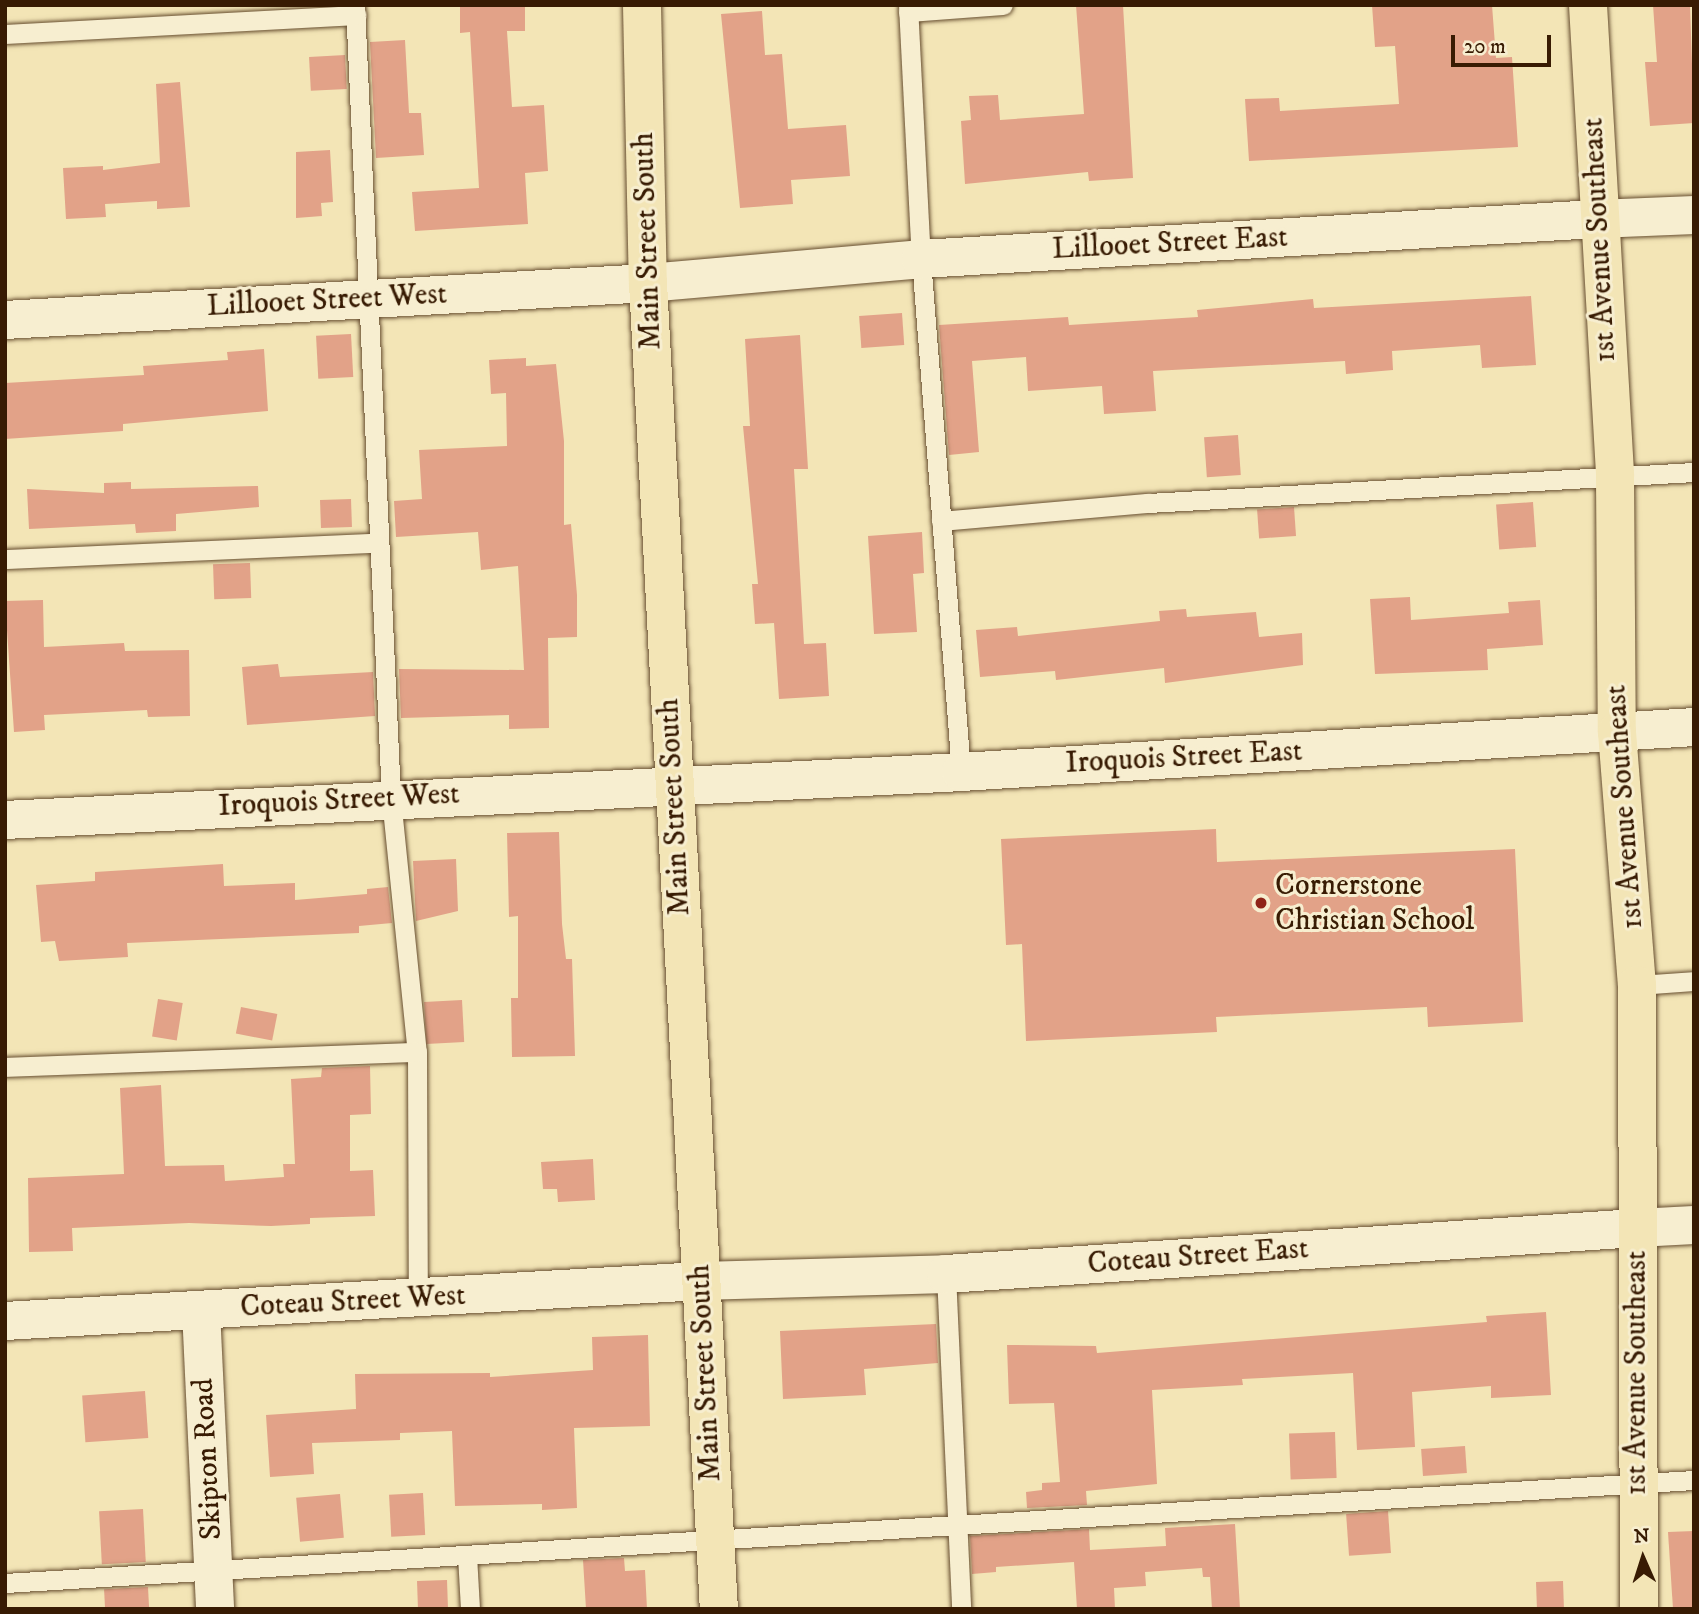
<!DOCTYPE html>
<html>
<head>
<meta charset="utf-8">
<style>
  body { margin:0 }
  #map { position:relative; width:1699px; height:1614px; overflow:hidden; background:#f3e5b6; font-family:"IM FELL DW Pica",serif }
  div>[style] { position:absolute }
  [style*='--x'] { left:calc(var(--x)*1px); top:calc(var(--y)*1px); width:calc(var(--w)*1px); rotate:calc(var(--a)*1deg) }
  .building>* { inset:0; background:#e2a288; transform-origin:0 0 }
  .roads { filter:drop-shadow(0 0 2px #674e30) drop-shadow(0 0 2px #674e30) }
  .service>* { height:19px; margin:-9.5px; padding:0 9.5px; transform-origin:9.5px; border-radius:9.5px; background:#f7eed0 }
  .minor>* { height:38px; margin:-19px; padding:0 19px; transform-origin:19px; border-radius:19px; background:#f7eed0 }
  .tertiary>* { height:38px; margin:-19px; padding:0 19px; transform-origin:19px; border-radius:19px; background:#f7eed0 }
  .primary>* { height:38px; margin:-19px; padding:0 19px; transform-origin:19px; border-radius:19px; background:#f3e5b6 }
  .dots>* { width:19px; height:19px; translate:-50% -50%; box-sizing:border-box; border:4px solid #f7eed0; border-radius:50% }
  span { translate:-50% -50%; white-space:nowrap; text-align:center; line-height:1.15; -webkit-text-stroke:6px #f7eed0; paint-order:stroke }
  .street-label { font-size:30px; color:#381b03 }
  .poi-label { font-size:30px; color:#381b03 }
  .left { translate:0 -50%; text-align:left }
  .frame { position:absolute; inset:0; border:7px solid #381b03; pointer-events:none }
  .north { position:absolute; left:1608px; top:1523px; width:70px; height:70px; -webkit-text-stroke:5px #f7eed0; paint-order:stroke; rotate:357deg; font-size:19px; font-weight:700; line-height:28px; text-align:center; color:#381b03 }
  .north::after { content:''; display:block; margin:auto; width:24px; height:32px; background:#381b03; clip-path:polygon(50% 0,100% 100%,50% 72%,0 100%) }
  .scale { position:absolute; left:1451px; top:35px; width:100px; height:32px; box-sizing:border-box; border:4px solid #381b03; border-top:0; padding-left:9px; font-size:21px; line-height:24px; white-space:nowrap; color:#381b03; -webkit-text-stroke:5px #f7eed0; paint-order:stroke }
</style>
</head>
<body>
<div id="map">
  <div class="building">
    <i style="clip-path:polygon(460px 5px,525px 5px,525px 31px,507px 31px,512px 107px,544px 105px,548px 171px,525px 173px,528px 224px,415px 231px,412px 192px,479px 188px,470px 32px,460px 33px)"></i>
    <i style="clip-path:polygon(1076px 5px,1123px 5px,1133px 178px,1089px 181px,1088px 172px,965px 184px,961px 121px,971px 120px,969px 96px,998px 95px,1000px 120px,1084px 114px)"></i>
    <i style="clip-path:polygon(1372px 5px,1492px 5px,1496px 58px,1512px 57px,1518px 147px,1249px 161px,1245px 99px,1279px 98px,1280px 111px,1399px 104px,1395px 46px,1375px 47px)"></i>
    <i style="clip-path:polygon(1653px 5px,1690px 5px,1694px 123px,1650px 126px,1645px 62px,1657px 62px)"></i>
    <i style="clip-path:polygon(762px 11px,765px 55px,782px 54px,788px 129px,846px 125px,850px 176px,791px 180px,793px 204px,740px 208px,721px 14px)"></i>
    <i style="clip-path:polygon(405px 40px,409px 113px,421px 113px,424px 155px,376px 158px,370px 42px)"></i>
    <i style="left:345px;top:55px;width:34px;height:36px;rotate:87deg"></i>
    <i style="clip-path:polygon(180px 82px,190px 207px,157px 209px,157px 201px,105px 204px,106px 217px,66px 219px,63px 168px,103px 166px,103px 170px,160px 163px,156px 84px)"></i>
    <i style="clip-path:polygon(330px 150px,333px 202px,321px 203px,322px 216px,296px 218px,296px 152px)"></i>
    <i style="clip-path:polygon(1531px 296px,1536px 365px,1482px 368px,1480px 345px,1392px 351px,1393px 370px,1346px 374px,1345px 361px,1153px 371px,1156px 411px,1104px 414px,1102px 386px,1028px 391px,1026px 357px,972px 361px,979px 452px,949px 455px,939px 325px,1068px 317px,1069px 325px,1198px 317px,1197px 310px,1313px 299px,1314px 308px)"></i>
    <i style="left:902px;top:313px;width:32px;height:43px;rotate:86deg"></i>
    <i style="left:351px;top:334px;width:43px;height:35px;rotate:87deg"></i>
    <i style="clip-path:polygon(800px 335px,808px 469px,794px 469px,804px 644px,826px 643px,829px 696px,779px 699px,774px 623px,755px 624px,752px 584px,758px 584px,743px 426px,750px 426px,745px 339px)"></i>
    <i style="clip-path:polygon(264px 349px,268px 411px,123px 424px,123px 431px,5px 439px,5px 383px,144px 375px,143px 366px,228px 360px,227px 352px)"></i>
    <i style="clip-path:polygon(526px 358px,526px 366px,556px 364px,564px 441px,564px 525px,571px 524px,577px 595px,577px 637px,548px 638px,549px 728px,509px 729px,509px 715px,401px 718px,399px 669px,524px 670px,518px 566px,481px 570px,478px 532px,396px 537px,394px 501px,422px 499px,419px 450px,507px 446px,506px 393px,491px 394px,489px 360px)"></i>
    <i style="left:1238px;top:435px;width:40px;height:34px;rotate:86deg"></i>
    <i style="clip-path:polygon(131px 482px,131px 489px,258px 486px,259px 507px,176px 514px,176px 531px,136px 533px,135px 524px,29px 529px,27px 489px,104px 493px,104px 483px)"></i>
    <i style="left:351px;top:499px;width:28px;height:31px;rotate:88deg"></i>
    <i style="left:1533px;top:502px;width:45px;height:37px;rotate:86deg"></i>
    <i style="left:1294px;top:507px;width:29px;height:37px;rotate:86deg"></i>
    <i style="clip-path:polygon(922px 532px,924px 573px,913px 574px,917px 632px,874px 634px,868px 536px)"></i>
    <i style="left:250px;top:563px;width:35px;height:37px;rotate:88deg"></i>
    <i style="clip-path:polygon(1410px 597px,1411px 620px,1509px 613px,1508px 602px,1540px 600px,1543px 645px,1487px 649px,1488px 670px,1375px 674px,1370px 599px)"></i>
    <i style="clip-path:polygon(43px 600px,44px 647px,124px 643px,125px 651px,189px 650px,190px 716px,148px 717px,147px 710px,44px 715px,45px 730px,14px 732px,5px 601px)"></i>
    <i style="clip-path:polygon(1186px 609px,1187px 617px,1256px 612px,1259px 637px,1302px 633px,1303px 665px,1165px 683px,1164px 668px,1056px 680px,1055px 671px,980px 677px,976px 630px,1017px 627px,1018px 636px,1160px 621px,1159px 611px)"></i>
    <i style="clip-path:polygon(278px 664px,280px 677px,373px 672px,375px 716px,247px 725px,242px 667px)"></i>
    <i style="clip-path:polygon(1216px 829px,1217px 862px,1515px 849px,1523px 1022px,1428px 1027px,1427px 1007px,1216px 1017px,1217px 1032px,1026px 1041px,1022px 944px,1006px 945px,1001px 839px)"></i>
    <i style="clip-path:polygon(559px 832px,562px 924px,566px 959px,572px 959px,575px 1056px,512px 1057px,511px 998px,518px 998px,518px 916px,509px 917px,507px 833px)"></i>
    <i style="clip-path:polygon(456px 859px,458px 911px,416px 921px,413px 861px)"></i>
    <i style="clip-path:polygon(223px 864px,224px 886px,295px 883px,295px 900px,367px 894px,367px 889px,388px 887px,392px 923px,359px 926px,359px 933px,127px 943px,128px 957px,59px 961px,55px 941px,41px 942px,36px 885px,95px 881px,95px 872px)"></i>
    <i style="left:158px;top:999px;width:25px;height:38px;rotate:9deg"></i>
    <i style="left:462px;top:1000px;width:42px;height:38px;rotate:87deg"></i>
    <i style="left:241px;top:1007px;width:37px;height:27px;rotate:11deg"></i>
    <i style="clip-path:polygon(370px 1066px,371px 1114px,350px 1115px,350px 1171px,373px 1170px,375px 1216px,310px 1218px,310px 1224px,271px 1226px,189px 1223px,72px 1228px,73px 1251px,29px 1252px,28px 1178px,124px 1174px,120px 1088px,161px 1085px,165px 1166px,224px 1165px,225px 1181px,284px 1177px,283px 1164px,295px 1164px,291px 1079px,321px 1077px,322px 1068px)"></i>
    <i style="clip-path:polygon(593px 1159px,595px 1200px,558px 1202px,557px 1189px,543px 1189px,541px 1162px)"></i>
    <i style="clip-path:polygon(1546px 1312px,1551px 1395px,1491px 1398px,1491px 1386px,1412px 1392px,1415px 1447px,1357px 1450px,1353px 1373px,1242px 1379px,1243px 1385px,1152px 1390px,1157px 1484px,1086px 1491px,1087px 1505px,1027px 1508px,1026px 1492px,1042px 1490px,1042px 1483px,1060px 1482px,1054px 1403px,1009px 1404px,1007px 1345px,1096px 1346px,1097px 1353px,1487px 1322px,1486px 1316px)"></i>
    <i style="clip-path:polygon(936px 1324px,938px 1363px,864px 1369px,866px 1395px,783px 1399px,780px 1331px)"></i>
    <i style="clip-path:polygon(648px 1335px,650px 1426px,574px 1428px,577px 1508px,542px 1510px,542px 1504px,455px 1506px,452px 1431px,400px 1433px,400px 1440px,312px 1443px,314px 1474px,270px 1477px,266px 1415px,356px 1409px,355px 1374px,490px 1373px,490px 1377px,593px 1370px,592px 1337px)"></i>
    <i style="left:145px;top:1391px;width:47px;height:63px;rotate:86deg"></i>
    <i style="left:1335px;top:1432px;width:46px;height:46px;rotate:88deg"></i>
    <i style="left:1465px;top:1446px;width:27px;height:44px;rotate:86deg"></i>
    <i style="left:423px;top:1493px;width:42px;height:34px;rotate:87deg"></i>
    <i style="left:340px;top:1494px;width:44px;height:44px;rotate:85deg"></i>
    <i style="left:143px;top:1509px;width:53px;height:44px;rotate:87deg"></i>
    <i style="left:1388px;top:1511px;width:42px;height:42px;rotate:86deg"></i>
    <i style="clip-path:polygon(1235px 1524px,1240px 1609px,1212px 1609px,1210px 1577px,1203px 1577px,1202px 1568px,1145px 1572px,1146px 1586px,1114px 1588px,1115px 1609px,1077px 1609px,1074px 1562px,996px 1567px,996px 1572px,972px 1574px,970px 1536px,1089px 1529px,1090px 1550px,1166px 1546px,1165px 1528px)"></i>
    <i style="clip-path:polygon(1694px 1531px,1694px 1609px,1673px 1609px,1668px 1532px)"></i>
    <i style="clip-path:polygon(624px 1558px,625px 1571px,645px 1570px,647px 1609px,586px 1609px,583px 1560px)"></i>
    <i style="left:447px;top:1580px;width:29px;height:30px;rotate:88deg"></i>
    <i style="left:1563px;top:1581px;width:28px;height:27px;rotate:88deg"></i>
    <i style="left:148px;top:1587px;width:22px;height:44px;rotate:87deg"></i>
  </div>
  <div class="roads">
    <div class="service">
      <i style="--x:355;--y:5;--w:794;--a:87.4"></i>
      <i style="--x:391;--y:798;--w:255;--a:84.2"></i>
      <i style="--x:417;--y:1052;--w:248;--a:89.8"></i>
      <i style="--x:908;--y:5;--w:254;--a:87.1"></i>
      <i style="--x:921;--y:259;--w:515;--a:85.54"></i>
      <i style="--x:908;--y:12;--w:95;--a:-4.2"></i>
      <i style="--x:5;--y:34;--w:352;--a:-3.1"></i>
      <i style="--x:941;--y:521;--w:208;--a:-5"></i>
      <i style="--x:1148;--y:503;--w:547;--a:-3.25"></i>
      <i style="--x:5;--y:559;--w:372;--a:-2.5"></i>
      <i style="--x:1637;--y:985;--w:57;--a:-4"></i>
      <i style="--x:5;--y:1067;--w:412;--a:-2.1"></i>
      <i style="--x:946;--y:1274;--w:335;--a:87.4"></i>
      <i style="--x:467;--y:1555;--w:54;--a:86.8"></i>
      <i style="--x:5;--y:1583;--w:1692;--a:-3.49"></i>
    </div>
    <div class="minor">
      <i style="--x:1597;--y:219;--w:97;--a:-2.4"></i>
      <i style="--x:5;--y:820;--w:957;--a:-2.87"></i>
      <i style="--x:961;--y:772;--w:734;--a:-3.51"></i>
      <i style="--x:1637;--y:1228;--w:57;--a:-3"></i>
      <i style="--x:201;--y:1310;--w:299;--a:87.3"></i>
    </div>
    <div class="tertiary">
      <i style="--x:5;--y:320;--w:644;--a:-3.29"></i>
      <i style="--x:648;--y:283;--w:274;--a:-5"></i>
      <i style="--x:921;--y:259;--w:677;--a:-3.39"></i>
      <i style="--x:5;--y:1321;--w:697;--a:-3.29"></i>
      <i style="--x:701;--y:1281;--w:245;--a:-1.6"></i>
      <i style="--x:946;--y:1274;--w:693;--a:-3.81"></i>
    </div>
    <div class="primary">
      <i style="--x:642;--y:5;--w:278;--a:88.8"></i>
      <i style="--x:648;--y:283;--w:1328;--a:86.94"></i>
      <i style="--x:1588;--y:5;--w:472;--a:86.7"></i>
      <i style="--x:1615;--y:476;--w:256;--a:89.6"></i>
      <i style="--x:1617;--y:732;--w:254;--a:85.5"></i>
      <i style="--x:1637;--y:985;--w:624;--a:89.82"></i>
    </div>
  </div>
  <div class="dots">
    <i style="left:1261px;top:903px;background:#8f2418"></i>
  </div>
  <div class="street-label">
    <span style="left:1600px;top:240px;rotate:-93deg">1st Avenue Southeast</span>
    <span style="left:648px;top:241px;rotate:-92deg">Main Street South</span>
    <span style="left:1170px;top:244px;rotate:-3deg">Lillooet Street East</span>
    <span style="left:327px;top:301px;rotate:-3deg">Lillooet Street West</span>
    <span style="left:1184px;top:758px;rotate:-3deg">Iroquois Street East</span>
    <span style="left:339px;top:801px;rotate:-3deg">Iroquois Street West</span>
    <span style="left:675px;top:807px;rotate:-93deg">Main Street South</span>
    <span style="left:1625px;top:807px;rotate:-94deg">1st Avenue Southeast</span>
    <span style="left:1198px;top:1257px;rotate:-4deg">Coteau Street East</span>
    <span style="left:353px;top:1302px;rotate:-3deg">Coteau Street West</span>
    <span style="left:706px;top:1373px;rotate:-93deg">Main Street South</span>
    <span style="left:1637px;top:1373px;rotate:-90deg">1st Avenue Southeast</span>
    <span style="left:208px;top:1459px;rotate:-93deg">Skipton Road</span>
  </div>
  <div class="poi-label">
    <span class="left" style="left:1275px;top:903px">Cornerstone<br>Christian School</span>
  </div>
  <div class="frame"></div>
  <div class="north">N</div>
  <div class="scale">20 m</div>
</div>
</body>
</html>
